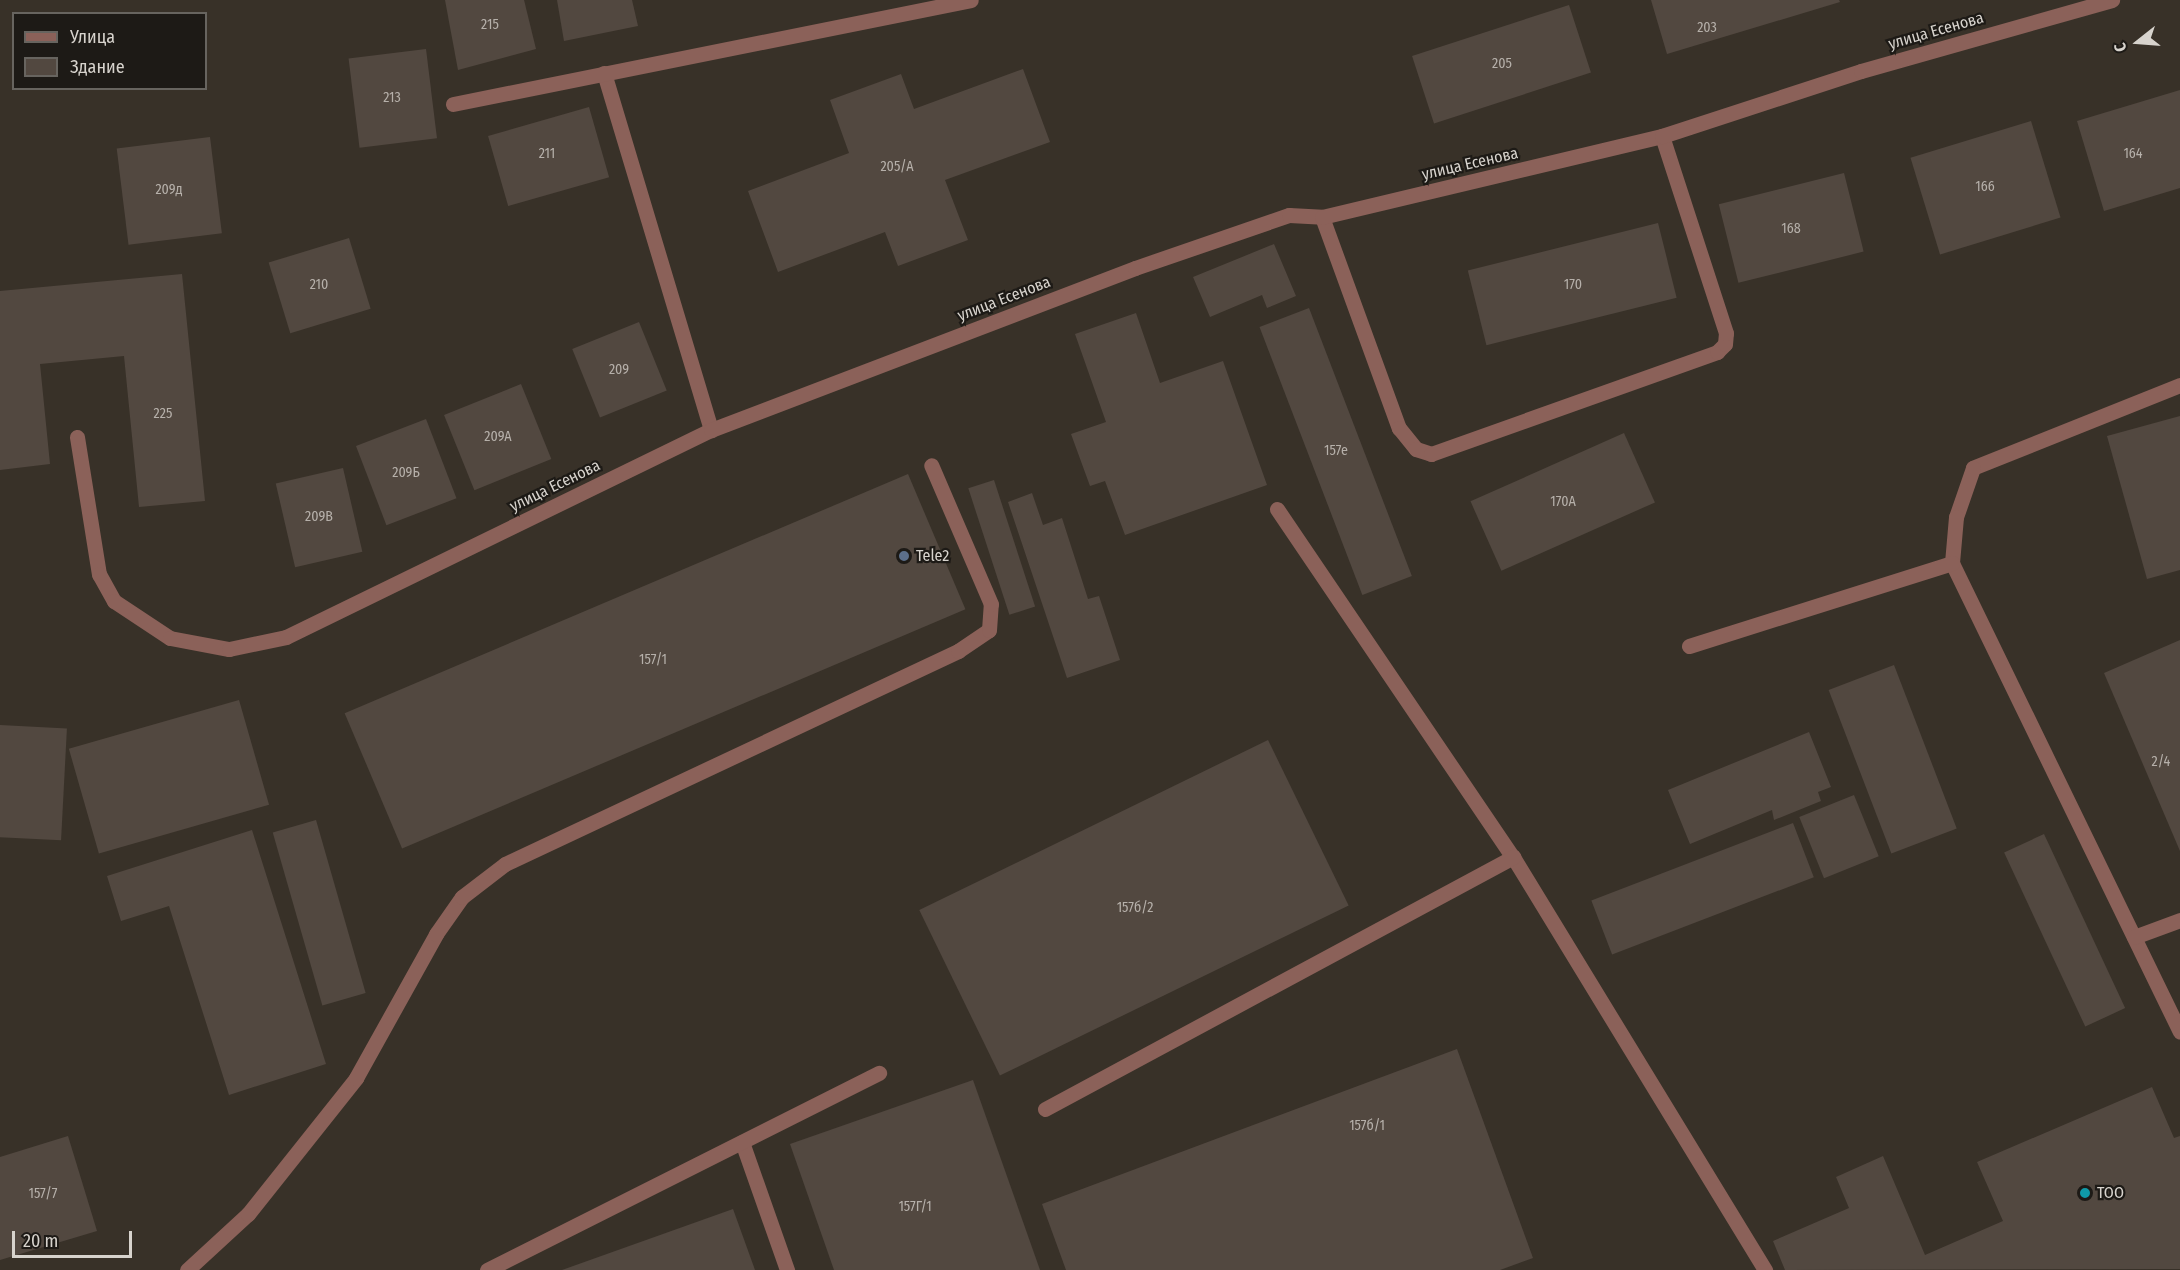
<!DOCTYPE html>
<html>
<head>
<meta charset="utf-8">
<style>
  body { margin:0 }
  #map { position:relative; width:2180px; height:1270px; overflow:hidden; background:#383128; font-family:"Fira Sans Condensed",sans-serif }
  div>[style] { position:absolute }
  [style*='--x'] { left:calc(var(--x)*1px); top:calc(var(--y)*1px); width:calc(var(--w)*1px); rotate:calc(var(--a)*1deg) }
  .building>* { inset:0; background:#524840; transform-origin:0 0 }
  .minor>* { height:15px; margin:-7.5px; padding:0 7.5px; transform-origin:7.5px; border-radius:7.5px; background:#8b6159 }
  .dots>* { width:16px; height:16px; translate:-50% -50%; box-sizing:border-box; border:3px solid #1d1a16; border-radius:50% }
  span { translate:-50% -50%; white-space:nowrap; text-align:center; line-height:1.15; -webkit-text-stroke:4.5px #1d1a16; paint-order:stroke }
  .number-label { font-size:14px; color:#b6b0aa }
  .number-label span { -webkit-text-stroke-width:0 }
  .street-label { font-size:16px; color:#d7d3cd }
  .poi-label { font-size:16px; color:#d7d3cd }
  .left { translate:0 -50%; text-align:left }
  .legend { position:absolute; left:12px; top:12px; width:195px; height:78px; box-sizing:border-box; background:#1d1a16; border:2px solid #67645f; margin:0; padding:8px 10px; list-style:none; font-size:18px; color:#d7d3cd }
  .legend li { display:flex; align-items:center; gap:12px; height:30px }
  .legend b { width:30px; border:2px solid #67645f }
  .north { position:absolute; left:2108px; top:12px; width:60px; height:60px; -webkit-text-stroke:4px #1d1a16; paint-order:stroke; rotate:253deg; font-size:16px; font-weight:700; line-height:24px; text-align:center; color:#d7d3cd }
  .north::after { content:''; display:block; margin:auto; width:21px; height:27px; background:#d7d3cd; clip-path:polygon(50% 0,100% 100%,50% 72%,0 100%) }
  .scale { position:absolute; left:12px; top:1231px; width:120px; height:27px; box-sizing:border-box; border:3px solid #d7d3cd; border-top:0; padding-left:8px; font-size:18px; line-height:21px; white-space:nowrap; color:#d7d3cd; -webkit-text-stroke:4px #1d1a16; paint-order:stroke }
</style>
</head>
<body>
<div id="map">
  <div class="building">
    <i style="clip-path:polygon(445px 0,524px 0,536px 49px,458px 70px)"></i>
    <i style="clip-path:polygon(557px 0,632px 0,638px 26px,564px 41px)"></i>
    <i style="clip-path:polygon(1651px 0,1839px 0,1840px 2px,1667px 54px)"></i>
    <i style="left:1569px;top:5px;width:71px;height:165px;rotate:72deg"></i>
    <i style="left:426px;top:49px;width:90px;height:78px;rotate:83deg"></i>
    <i style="clip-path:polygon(1023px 69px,1050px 142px,945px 180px,968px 240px,898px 266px,885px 232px,778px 272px,748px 191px,849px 153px,830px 100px,901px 74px,914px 109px)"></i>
    <i style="clip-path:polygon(2180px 90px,2180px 188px,2104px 211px,2077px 121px)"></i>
    <i style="left:589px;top:107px;width:73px;height:105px;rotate:74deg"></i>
    <i style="left:2031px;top:121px;width:101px;height:126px;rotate:73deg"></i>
    <i style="left:210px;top:137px;width:97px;height:94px;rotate:83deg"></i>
    <i style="left:1844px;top:173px;width:81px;height:129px;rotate:76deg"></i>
    <i style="left:1658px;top:223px;width:77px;height:196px;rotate:76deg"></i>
    <i style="left:349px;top:238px;width:74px;height:84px;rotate:73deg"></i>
    <i style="clip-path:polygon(1274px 244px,1296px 296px,1267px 308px,1262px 295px,1210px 317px,1193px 277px)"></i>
    <i style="clip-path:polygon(182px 274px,205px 501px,139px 507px,124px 356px,40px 364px,50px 464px,0 470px,0 291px)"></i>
    <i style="left:1309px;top:308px;width:287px;height:53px;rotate:69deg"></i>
    <i style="clip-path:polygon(1136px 313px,1160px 383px,1223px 361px,1267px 485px,1125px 535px,1105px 481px,1090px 486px,1071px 434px,1106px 422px,1075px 334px)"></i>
    <i style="left:639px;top:322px;width:74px;height:72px;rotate:68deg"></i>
    <i style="left:521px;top:384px;width:81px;height:83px;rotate:68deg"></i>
    <i style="clip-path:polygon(2180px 416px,2180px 570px,2147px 579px,2107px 436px)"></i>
    <i style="left:426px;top:419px;width:85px;height:75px;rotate:69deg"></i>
    <i style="left:1624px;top:433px;width:76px;height:168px;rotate:66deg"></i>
    <i style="left:343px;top:468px;width:86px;height:69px;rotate:77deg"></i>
    <i style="left:908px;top:474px;width:147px;height:612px;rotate:67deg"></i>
    <i style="left:994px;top:480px;width:133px;height:27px;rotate:72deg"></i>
    <i style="clip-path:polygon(1032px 493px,1043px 525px,1062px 518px,1088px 599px,1099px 596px,1120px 660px,1067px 678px,1008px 502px)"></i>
    <i style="clip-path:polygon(2180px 640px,2180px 851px,2104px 673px)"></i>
    <i style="left:1894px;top:665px;width:175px;height:70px;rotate:69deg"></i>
    <i style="left:239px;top:700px;width:109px;height:177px;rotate:74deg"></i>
    <i style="left:0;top:725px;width:67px;height:112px;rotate:3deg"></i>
    <i style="clip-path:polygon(1809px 732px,1831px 787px,1818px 792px,1821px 801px,1774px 820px,1772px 810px,1690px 844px,1668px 790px)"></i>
    <i style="left:1268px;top:740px;width:184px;height:388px;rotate:64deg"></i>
    <i style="left:1854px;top:795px;width:66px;height:59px;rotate:68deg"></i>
    <i style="left:316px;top:820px;width:180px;height:45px;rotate:74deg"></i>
    <i style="left:1793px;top:823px;width:58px;height:216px;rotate:69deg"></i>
    <i style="clip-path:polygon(252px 830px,326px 1064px,229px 1095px,169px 906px,121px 921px,107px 876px)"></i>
    <i style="left:2044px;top:834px;width:192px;height:44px;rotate:65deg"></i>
    <i style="clip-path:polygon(1457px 1049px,1533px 1258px,1500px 1270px,1066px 1270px,1042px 1204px)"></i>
    <i style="clip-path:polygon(973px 1080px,1040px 1270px,834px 1270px,790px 1144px)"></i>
    <i style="clip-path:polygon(2152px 1087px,2174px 1138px,2180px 1136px,2180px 1269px,1785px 1270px,1773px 1241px,1849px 1208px,1836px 1177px,1883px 1156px,1925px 1255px,2003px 1221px,1977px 1162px)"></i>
    <i style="clip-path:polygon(68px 1136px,97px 1231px,0 1260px,0 1157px)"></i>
    <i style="clip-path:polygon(733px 1209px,755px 1270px,562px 1270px)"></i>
  </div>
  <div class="minor">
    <i style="--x:604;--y:73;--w:373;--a:73.3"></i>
    <i style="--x:453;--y:104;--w:528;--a:-11.35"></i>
    <i style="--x:1322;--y:217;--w:225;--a:70"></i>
    <i style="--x:1399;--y:428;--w:27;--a:51"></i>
    <i style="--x:1416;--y:449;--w:16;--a:18"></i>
    <i style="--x:1431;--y:454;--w:304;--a:-19.6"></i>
    <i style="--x:1717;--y:352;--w:11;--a:-45"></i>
    <i style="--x:1725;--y:344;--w:11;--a:-85"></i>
    <i style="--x:1726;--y:333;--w:207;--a:-108"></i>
    <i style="--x:2180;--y:385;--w:223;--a:158.2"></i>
    <i style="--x:1973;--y:468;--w:52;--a:109.1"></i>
    <i style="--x:1956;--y:517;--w:46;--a:95"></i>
    <i style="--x:1952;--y:563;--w:521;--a:64.07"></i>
    <i style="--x:77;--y:437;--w:139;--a:80.9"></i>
    <i style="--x:99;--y:574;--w:31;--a:61"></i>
    <i style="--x:114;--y:601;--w:67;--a:33.5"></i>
    <i style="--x:170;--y:638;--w:60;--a:10.6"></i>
    <i style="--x:229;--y:649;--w:58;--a:-11.9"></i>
    <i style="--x:286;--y:637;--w:473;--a:-26"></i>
    <i style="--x:711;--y:430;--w:454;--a:-20.9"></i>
    <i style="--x:1135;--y:268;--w:163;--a:-19"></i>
    <i style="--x:1289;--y:215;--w:33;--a:3"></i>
    <i style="--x:1322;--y:217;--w:350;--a:-13.4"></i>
    <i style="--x:1662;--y:136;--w:209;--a:-18.1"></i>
    <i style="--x:1861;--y:71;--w:261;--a:-15.8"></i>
    <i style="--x:1277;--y:509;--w:420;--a:55.9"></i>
    <i style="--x:1513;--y:857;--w:484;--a:58.6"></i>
    <i style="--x:1689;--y:646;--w:276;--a:-17.5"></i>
    <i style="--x:2134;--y:937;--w:49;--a:-20.3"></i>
    <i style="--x:1045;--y:1109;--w:532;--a:-28.3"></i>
    <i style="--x:742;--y:1142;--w:136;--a:70.6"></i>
    <i style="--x:187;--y:1270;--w:83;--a:-42.6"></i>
    <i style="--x:248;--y:1214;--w:174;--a:-51.5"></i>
    <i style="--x:356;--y:1078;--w:165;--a:-60.9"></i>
    <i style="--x:436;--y:934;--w:45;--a:-54.9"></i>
    <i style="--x:462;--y:897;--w:54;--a:-37.5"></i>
    <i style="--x:505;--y:864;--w:501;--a:-25.18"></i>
    <i style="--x:958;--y:651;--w:37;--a:-34"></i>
    <i style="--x:989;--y:630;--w:26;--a:-86"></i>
    <i style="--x:991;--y:604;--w:151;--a:-113.3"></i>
    <i style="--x:487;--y:1270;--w:439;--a:-26.7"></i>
  </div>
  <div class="dots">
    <i style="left:904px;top:556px;background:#5c6f8a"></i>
    <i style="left:2085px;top:1193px;background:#0f9aa8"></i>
  </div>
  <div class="number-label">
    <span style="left:490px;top:25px">215</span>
    <span style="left:1707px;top:28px">203</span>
    <span style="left:1502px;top:64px">205</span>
    <span style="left:392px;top:98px">213</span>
    <span style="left:547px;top:154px">211</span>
    <span style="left:2133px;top:154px">164</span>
    <span style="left:897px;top:167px">205/А</span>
    <span style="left:1985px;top:187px">166</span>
    <span style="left:169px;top:190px">209д</span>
    <span style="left:1791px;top:229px">168</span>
    <span style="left:319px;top:285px">210</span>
    <span style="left:1573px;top:285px">170</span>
    <span style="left:619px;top:370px">209</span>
    <span style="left:163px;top:414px">225</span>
    <span style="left:498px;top:437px">209А</span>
    <span style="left:1336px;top:451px">157е</span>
    <span style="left:406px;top:473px">209Б</span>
    <span style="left:1563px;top:502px">170А</span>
    <span style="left:319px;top:517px">209В</span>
    <span style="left:653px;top:660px">157/1</span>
    <span style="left:2161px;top:762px">2/4</span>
    <span style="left:1135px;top:908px">157б/2</span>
    <span style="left:1367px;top:1126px">157б/1</span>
    <span style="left:43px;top:1194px">157/7</span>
    <span style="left:915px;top:1207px">157Г/1</span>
  </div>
  <div class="street-label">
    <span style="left:1936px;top:31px;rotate:-16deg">улица Есенова</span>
    <span style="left:1470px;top:164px;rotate:-13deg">улица Есенова</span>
    <span style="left:1004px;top:299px;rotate:-21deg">улица Есенова</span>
    <span style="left:555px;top:486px;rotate:-26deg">улица Есенова</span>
  </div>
  <div class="poi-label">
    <span class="left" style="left:916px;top:556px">Tele2</span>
    <span class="left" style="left:2097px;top:1193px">ТОО</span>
  </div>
  <ul class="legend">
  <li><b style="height:8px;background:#8b6159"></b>Улица</li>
  <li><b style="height:16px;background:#524840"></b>Здание</li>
  </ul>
  <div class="north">С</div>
  <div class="scale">20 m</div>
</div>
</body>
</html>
